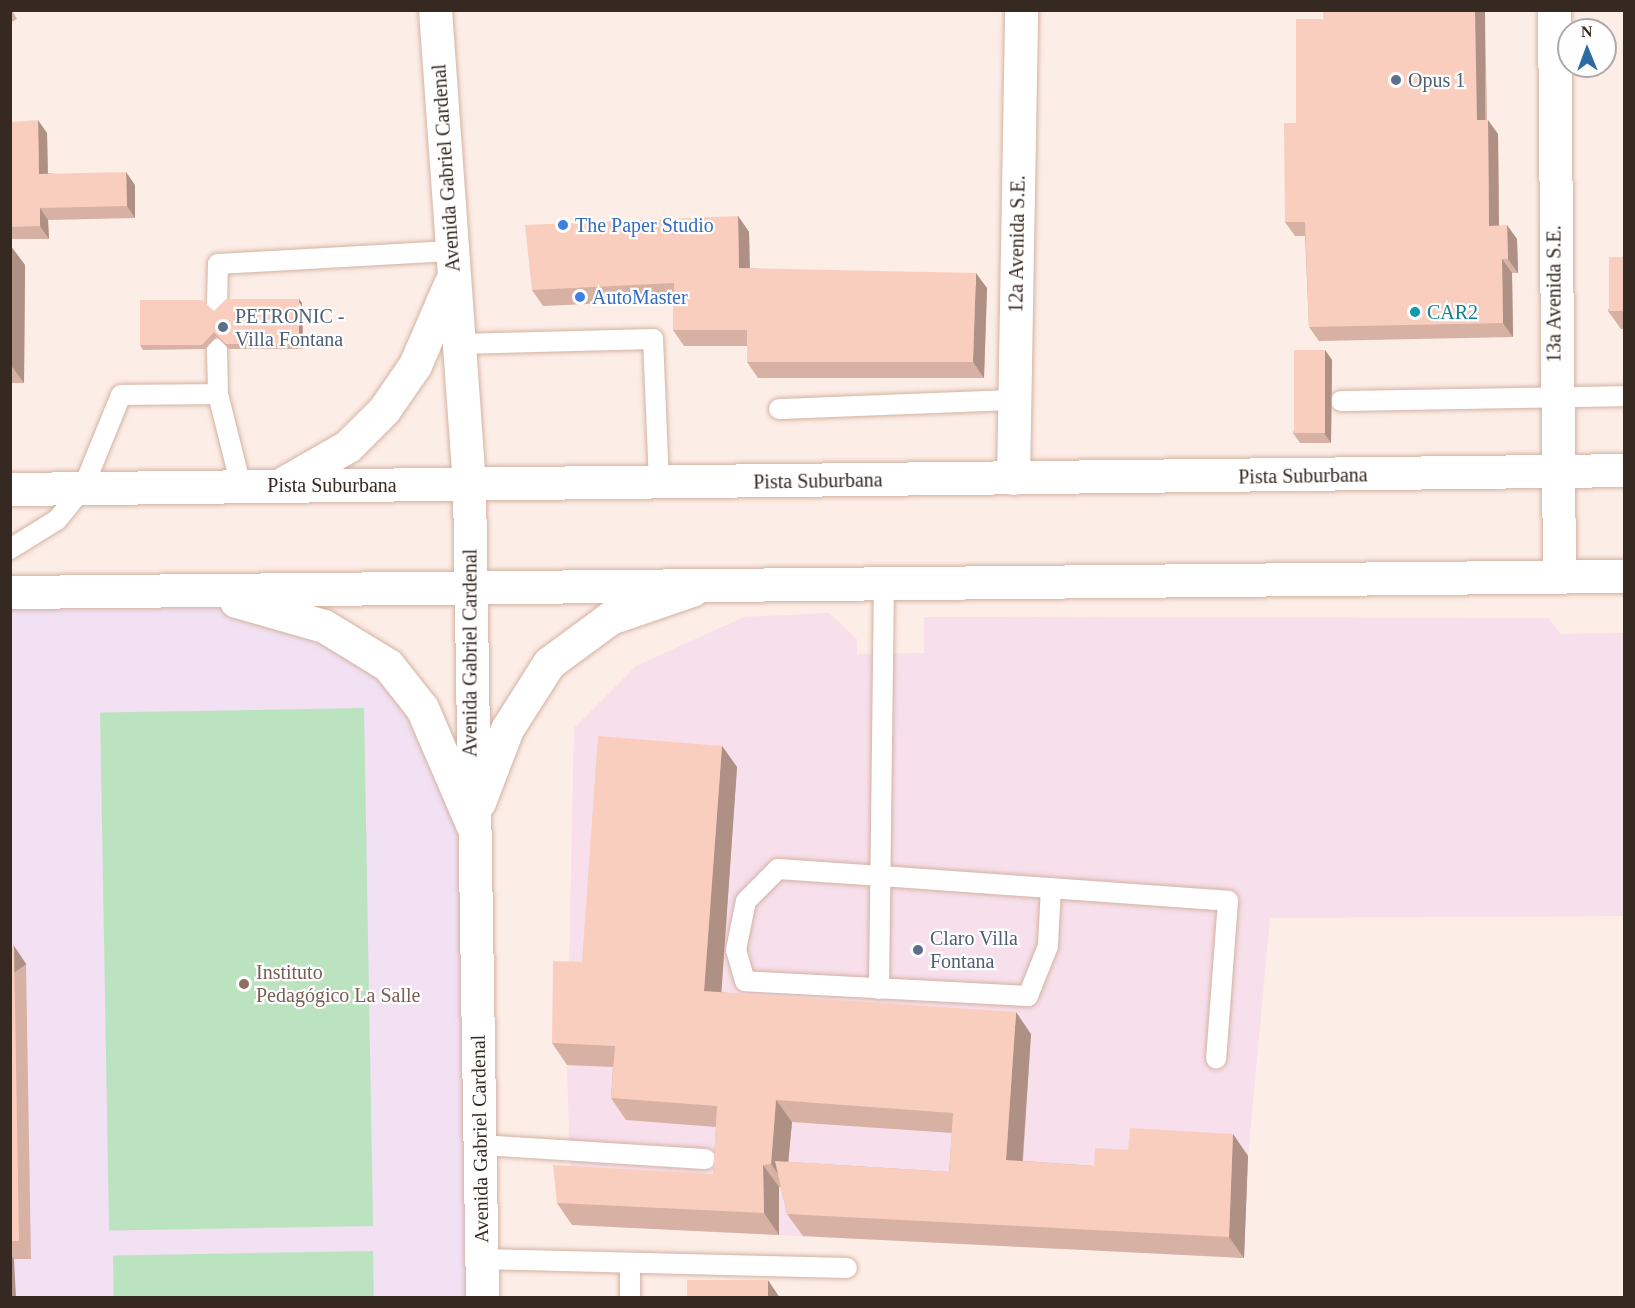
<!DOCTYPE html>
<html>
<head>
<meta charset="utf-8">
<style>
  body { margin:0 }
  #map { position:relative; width:1635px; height:1308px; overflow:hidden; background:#fcede6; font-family:Georgia,serif }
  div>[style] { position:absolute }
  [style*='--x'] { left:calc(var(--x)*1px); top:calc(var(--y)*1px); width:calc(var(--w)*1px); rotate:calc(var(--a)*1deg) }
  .commercial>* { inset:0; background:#f7dfeb }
  .education>* { inset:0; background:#f1e1f3 }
  .green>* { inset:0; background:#bbe3c0; transform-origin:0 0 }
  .roads { filter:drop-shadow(0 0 2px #d4b2a1) drop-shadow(0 0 2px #d4b2a1) }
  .lane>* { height:20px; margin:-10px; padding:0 10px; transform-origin:10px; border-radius:10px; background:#fff }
  .street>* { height:33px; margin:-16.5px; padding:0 16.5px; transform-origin:16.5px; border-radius:16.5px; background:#fff }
  .secondary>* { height:33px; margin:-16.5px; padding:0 16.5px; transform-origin:16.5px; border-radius:16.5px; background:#fff }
  .primary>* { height:33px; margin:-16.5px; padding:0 16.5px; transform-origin:16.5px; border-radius:16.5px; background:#fff }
  .wall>* { inset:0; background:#d7b1a3 }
  .shaded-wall>* { inset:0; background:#af9085; transform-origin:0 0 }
  .building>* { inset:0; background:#facebe; transform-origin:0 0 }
  .dots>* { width:16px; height:16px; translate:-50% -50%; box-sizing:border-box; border:3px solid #fefefe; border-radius:50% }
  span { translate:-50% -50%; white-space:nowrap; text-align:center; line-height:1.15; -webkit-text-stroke:4.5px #fefefe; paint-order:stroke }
  .service-label { font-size:20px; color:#4e5e75 }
  .left { translate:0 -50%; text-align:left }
  .street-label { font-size:20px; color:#362922 }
  .shop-label { font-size:20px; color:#366cbe }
  .culture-label { font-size:20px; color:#0d838f }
  .education-label { font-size:20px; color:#785e54 }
  .frame { position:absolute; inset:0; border:12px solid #362922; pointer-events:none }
  .north { position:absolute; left:1557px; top:18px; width:60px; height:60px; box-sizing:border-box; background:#fefefe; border:2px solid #aea9a6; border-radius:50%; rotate:359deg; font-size:16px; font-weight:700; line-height:24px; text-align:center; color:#362922 }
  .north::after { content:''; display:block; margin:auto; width:21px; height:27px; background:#2d6ca3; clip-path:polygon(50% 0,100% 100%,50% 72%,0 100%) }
</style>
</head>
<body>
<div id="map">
  <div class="commercial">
    <i style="clip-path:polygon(829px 613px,857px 639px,857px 654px,924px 653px,924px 617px,1548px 618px,1561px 634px,1624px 633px,1624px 916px,1270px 918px,1248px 1156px,1244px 1258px,572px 1225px,567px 1065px,574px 728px,636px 666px,744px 617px)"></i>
  </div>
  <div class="education">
    <i style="clip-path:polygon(10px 592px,229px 600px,370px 650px,472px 824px,482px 1297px,11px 1297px)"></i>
  </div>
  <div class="green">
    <i style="left:364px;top:708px;width:518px;height:264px;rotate:89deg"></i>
    <i style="left:373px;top:1251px;width:46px;height:260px;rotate:89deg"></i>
  </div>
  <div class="roads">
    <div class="lane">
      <i style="--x:217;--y:304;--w:40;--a:-88.6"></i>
      <i style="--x:218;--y:264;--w:233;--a:-3.2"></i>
      <i style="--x:459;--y:344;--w:194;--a:-1.5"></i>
      <i style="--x:653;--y:339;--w:144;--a:87.6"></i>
      <i style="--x:217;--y:349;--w:45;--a:88.7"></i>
      <i style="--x:218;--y:394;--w:95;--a:76"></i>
      <i style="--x:1341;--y:401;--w:283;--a:-1"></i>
      <i style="--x:779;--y:409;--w:235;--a:-2.2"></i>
      <i style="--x:10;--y:549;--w:55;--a:-31.7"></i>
      <i style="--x:57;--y:520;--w:41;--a:-50.9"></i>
      <i style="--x:83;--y:488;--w:100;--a:-67.8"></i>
      <i style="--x:121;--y:395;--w:97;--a:-0.6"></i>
      <i style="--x:1051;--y:888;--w:58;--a:93"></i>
      <i style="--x:1048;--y:946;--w:54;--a:111.8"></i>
      <i style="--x:1028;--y:996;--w:283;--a:-177"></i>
      <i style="--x:745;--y:981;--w:32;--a:-106"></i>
      <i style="--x:736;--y:950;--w:50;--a:-78.5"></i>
      <i style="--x:746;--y:901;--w:45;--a:-45"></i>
      <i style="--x:778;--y:869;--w:103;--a:3.9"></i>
      <i style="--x:881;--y:876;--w:348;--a:4.1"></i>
      <i style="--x:1228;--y:901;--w:158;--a:94.3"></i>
      <i style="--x:879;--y:989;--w:406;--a:-89.3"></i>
      <i style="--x:482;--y:1145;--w:224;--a:3.6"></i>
      <i style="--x:482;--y:1259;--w:365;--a:1.4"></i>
      <i style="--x:630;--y:1298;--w:35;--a:-90"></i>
    </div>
    <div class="street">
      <i style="--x:1554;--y:10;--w:567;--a:89.49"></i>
      <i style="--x:1013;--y:478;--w:468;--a:-89"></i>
    </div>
    <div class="secondary">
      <i style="--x:435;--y:10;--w:477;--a:85.9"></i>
      <i style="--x:469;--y:486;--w:812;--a:89.08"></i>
      <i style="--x:280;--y:485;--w:78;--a:-29.8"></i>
      <i style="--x:348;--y:446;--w:51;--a:-45"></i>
      <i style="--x:384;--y:410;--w:55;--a:-55.4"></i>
      <i style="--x:415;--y:365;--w:88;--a:-66.6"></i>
      <i style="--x:479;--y:802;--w:78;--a:-69"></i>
      <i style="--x:507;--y:729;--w:78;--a:-57.5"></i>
      <i style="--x:549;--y:663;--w:76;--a:-36.4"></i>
      <i style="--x:610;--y:618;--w:87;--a:-18.9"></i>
    </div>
    <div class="primary">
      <i style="--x:10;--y:489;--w:1614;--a:-0.67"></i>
      <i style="--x:10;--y:592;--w:1614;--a:-0.57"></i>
      <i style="--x:236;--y:601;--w:91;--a:15.9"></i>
      <i style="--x:324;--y:626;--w:75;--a:31.4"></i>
      <i style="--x:388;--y:665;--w:55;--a:51.7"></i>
      <i style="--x:422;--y:708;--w:126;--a:66.7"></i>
    </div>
  </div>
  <div class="wall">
    <i style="clip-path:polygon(10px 10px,12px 10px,17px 19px,10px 23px)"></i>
    <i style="clip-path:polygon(1323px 10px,1485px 10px,1487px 120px,1498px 134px,1499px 225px,1517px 239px,1518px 273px,1512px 273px,1513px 337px,1319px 341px,1309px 327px,1305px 236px,1295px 236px,1285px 222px,1296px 123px,1323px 19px)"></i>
    <i style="clip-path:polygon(10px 122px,47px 133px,48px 173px,135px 185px,135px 218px,48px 220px,49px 239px,10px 239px)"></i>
    <i style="clip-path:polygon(738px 216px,749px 232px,750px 268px,987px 288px,984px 378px,758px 378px,747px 362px,747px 346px,684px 346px,673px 330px,674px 300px,543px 306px,532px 290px)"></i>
    <i style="clip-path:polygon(10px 245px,25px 265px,24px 383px,10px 383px)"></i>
    <i style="clip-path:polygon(1624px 257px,1624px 329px,1621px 329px,1608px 311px)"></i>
    <i style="clip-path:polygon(302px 303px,303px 349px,229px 349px,217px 337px,205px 349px,143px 350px,140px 345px,214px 311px)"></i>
    <i style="clip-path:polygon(1325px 350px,1332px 360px,1331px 443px,1300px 443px,1293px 433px)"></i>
    <i style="clip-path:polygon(evenodd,722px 746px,737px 767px,721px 992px,1031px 1034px,1023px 1161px,1094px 1166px,1128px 1150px,1233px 1134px,1248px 1156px,1244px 1258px,803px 1236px,787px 1214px,781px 1187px,779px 1187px,779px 1235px,572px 1225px,557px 1203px,713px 1174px,716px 1127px,626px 1120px,611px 1098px,613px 1067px,567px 1065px,552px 1043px,582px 962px,722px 746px,792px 1122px,952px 1133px,949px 1172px,788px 1162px,792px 1122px)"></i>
    <i style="clip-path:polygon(14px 946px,26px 964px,31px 1259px,14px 1259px,10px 1298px,10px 947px)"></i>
  </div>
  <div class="shaded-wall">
    <i style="left:1475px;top:10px;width:10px;height:110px"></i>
    <i style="clip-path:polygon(38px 120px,47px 133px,48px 186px,39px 174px)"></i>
    <i style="clip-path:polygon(1488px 120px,1498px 134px,1499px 240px,1489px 226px)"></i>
    <i style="clip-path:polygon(126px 172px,135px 185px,135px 218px,127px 206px)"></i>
    <i style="clip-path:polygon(40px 208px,48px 220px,49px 239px,40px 226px)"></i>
    <i style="clip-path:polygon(738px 216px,749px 232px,750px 284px,739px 268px)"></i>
    <i style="clip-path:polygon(1507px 225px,1517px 239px,1518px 273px,1508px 259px)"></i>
    <i style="clip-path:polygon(10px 245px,25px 265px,24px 383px,10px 364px)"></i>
    <i style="clip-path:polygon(1502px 259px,1512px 273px,1513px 337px,1503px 323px)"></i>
    <i style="clip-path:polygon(976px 273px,987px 288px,984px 378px,973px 362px)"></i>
    <i style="clip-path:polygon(299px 299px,302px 303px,303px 349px,299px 344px)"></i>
    <i style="clip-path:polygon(1325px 350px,1332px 360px,1331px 443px,1324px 433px)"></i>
    <i style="clip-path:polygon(722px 746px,737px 767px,720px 1013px,704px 991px)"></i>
    <i style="left:14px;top:946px;width:22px;height:295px;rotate:56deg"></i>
    <i style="clip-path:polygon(1016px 1012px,1031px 1034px,1021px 1182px,1006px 1160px)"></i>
    <i style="clip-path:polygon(776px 1100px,792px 1122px,786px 1186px,771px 1164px)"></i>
    <i style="clip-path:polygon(1233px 1134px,1248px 1156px,1244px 1258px,1229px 1237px)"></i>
    <i style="clip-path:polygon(763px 1165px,779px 1187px,779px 1235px,764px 1213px)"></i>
    <i style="clip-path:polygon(10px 1254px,14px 1259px,16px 1298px,10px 1298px)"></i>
    <i style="clip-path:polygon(768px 1280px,780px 1298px,768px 1298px)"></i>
  </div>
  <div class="building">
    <i style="clip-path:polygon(1323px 10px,1475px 10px,1477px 120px,1488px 120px,1489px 226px,1507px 225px,1508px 259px,1502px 259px,1503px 323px,1309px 327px,1305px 222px,1285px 222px,1284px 123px,1296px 123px,1296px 19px,1323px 19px)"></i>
    <i style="clip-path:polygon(38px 120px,39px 174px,126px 172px,127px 206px,40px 208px,40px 226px,10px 227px,10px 122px)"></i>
    <i style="clip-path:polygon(738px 216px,739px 268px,976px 273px,973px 362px,747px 362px,747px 330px,673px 330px,674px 283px,532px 290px,525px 225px)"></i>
    <i style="left:1609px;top:257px;width:15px;height:54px"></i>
    <i style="clip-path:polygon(226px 299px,299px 299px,299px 344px,226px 344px,214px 332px,202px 345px,140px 345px,140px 300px,202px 300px,214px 311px)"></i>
    <i style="left:1294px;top:350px;width:31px;height:83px"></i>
    <i style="clip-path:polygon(598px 736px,722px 746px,704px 991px,1016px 1012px,1006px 1160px,1094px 1166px,1095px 1148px,1128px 1150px,1130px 1128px,1233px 1134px,1229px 1237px,787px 1214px,775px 1161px,949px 1172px,953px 1113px,776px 1100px,771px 1164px,763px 1165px,764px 1213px,557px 1203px,553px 1165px,713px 1174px,717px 1106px,611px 1098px,615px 1046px,552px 1043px,553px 961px,582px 962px)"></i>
    <i style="clip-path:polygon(14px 946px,19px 1241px,10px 1241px,10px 947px)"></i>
    <i style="left:768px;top:1280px;width:18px;height:81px;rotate:90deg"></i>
  </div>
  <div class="dots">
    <i style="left:1396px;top:80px;background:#5c6f8a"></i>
    <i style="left:563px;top:225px;background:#3f7fe0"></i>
    <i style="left:580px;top:297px;background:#3f7fe0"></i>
    <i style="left:1415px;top:312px;background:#0f9aa8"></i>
    <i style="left:223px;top:327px;background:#5c6f8a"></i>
    <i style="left:918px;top:950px;background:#5c6f8a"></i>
    <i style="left:244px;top:984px;background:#8d6e63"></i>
  </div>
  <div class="service-label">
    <span class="left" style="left:1408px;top:80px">Opus 1</span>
    <span class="left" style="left:235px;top:328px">PETRONIC -<br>Villa Fontana</span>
    <span class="left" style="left:930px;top:950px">Claro Villa<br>Fontana</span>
  </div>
  <div class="street-label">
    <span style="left:446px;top:168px;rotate:-94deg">Avenida Gabriel Cardenal</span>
    <span style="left:1017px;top:244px;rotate:-89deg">12a Avenida S.E.</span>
    <span style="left:1554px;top:294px;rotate:-90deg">13a Avenida S.E.</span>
    <span style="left:1303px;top:476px;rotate:-1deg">Pista Suburbana</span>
    <span style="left:818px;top:481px;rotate:-1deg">Pista Suburbana</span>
    <span style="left:332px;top:485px">Pista Suburbana</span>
    <span style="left:470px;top:653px;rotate:-90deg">Avenida Gabriel Cardenal</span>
    <span style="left:480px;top:1139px;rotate:-91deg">Avenida Gabriel Cardenal</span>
  </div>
  <div class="shop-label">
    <span class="left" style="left:575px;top:225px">The Paper Studio</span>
    <span class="left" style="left:592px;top:297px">AutoMaster</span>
  </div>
  <div class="culture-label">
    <span class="left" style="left:1427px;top:312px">CAR2</span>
  </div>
  <div class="education-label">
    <span class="left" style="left:256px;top:984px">Instituto<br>Pedagógico La Salle</span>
  </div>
  <div class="frame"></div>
  <div class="north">N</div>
</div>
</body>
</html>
